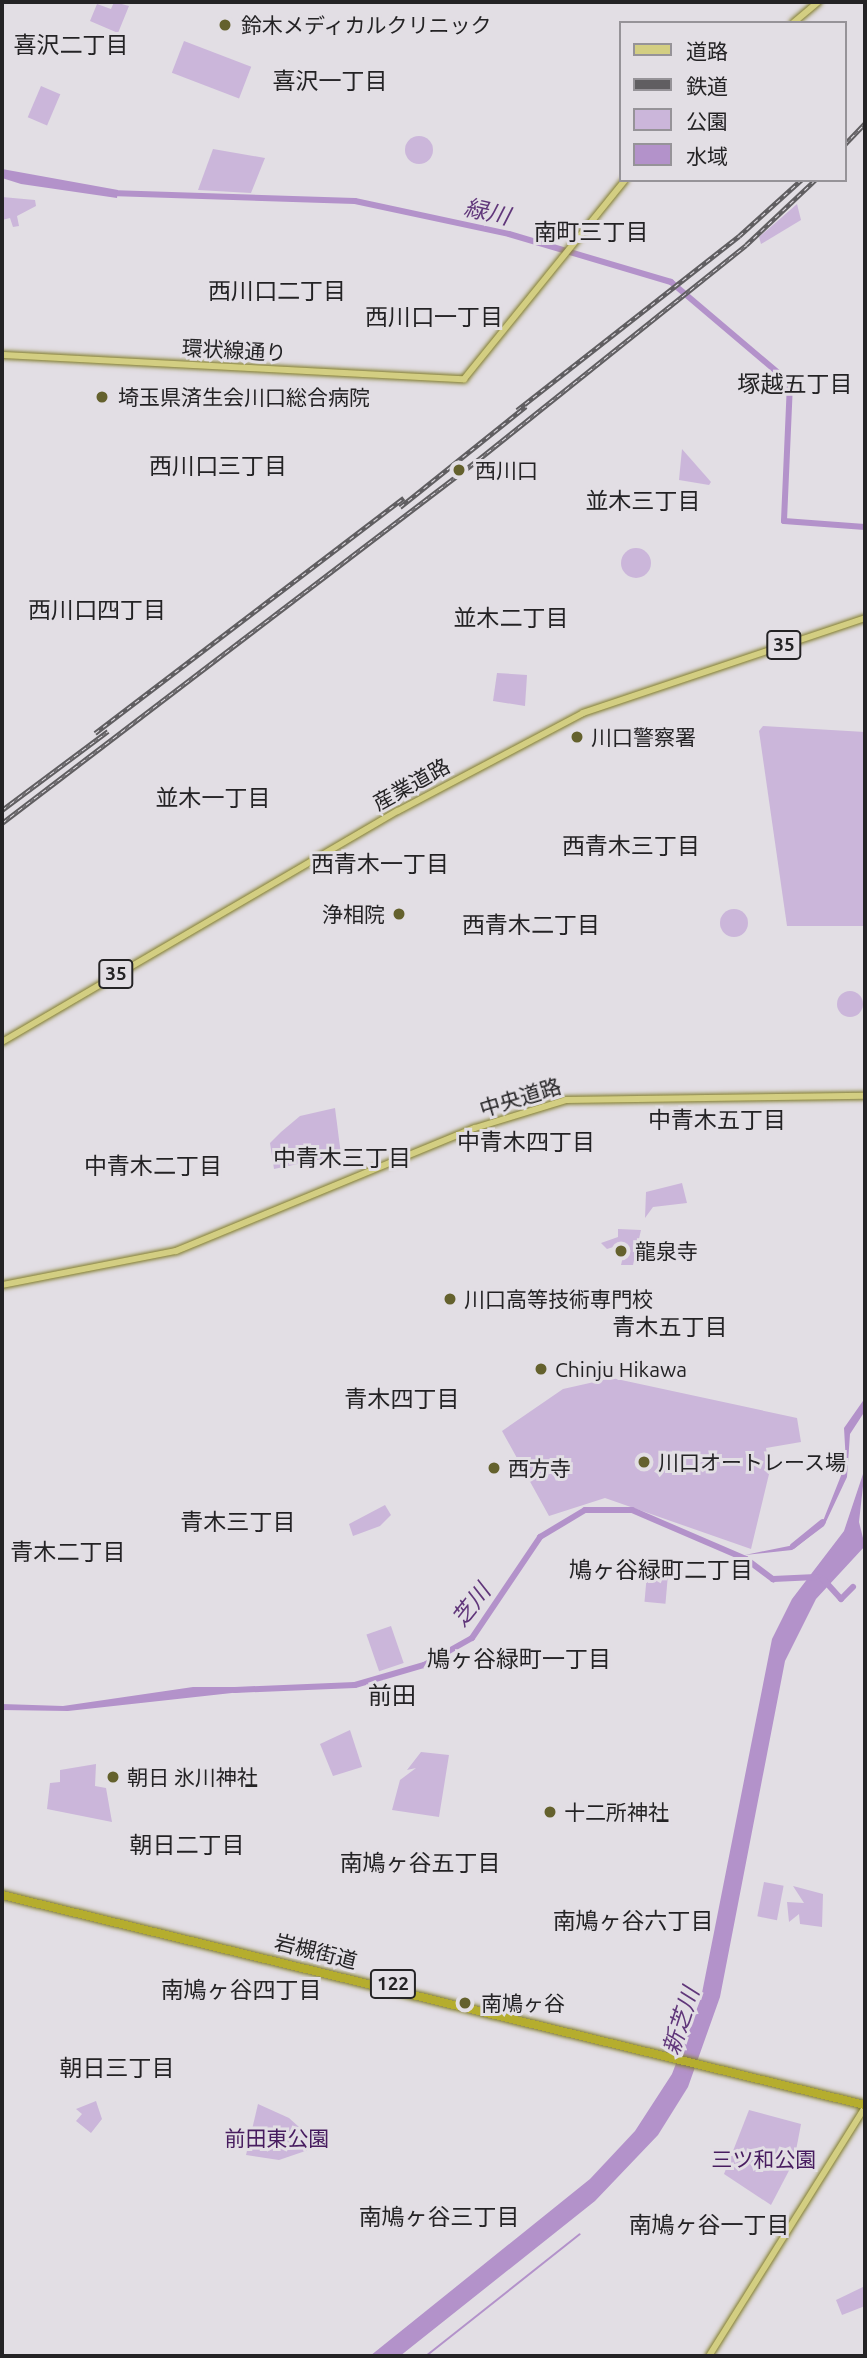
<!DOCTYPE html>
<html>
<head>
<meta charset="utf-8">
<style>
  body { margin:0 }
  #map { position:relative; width:867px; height:2358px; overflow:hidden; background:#e2dee4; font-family:Ubuntu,"Noto Sans JP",sans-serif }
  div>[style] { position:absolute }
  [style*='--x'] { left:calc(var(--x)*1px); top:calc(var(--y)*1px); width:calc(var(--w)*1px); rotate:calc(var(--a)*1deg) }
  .green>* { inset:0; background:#cbb6da; transform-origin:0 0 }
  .round { border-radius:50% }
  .water>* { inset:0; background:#b392ca }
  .stream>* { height:2px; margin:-1px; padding:0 1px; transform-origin:1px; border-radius:1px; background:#b392ca }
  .river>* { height:6px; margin:-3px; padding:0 3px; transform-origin:3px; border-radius:3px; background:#b392ca }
  .roads { filter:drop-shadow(0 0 2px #827d2b) drop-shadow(0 0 2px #827d2b) }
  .major>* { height:6px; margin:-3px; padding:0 3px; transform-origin:3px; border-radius:3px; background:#d3ce82 }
  .highway>* { height:8px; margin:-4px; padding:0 4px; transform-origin:4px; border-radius:4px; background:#b5ad2e }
  .rail>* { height:4.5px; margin-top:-2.25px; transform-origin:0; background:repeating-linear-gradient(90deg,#e2dee4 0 5px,#605e61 0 10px); box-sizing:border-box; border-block:2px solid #605e61 }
  .dots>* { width:19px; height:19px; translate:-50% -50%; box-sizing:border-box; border:4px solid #e2dee4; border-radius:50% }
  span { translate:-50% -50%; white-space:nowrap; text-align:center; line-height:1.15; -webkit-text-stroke:6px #e2dee4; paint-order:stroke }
  .shield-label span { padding:2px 5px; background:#e2dee4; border:2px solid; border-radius:5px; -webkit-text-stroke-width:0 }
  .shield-label { font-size:19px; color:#242325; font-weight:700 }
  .poi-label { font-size:21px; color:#242325 }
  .left { translate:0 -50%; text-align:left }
  .right { translate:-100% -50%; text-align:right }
  .street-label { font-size:21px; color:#242325 }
  .park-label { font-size:21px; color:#471c5f }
  .neighbourhood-label { font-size:23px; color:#242325 }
  .water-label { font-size:23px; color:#60367a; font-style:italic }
  .quarter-label { font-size:24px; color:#242325 }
  .frame { position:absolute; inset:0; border:4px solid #242325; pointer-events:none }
  .legend { position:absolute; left:619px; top:21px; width:228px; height:161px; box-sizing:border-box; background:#e2dee4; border:2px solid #969398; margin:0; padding:9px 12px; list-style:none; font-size:21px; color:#242325 }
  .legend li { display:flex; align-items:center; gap:14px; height:35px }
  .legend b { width:35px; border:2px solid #969398 }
</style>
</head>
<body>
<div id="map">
  <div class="green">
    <i style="clip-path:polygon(114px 2px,129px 6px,118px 33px,90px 21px,97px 4px,111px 9px)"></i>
    <i style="left:184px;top:41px;width:72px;height:34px;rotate:21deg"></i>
    <i style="left:41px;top:86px;width:21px;height:34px;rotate:23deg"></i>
    <i class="round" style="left:405px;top:136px;width:28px;height:28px"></i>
    <i style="clip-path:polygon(213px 149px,265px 158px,251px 193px,198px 190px)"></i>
    <i style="clip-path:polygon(2px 197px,35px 200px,36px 206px,17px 216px,19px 226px,13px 227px,10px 218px,2px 220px)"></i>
    <i style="clip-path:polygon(797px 204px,801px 220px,761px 244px,759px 237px)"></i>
    <i style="clip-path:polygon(682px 449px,711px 482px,709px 485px,679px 480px)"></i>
    <i class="round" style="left:621px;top:548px;width:30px;height:30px"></i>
    <i style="clip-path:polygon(497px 673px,527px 675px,525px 706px,493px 701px)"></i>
    <i style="clip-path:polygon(763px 726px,865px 732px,865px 926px,787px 926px,759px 731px)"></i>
    <i class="round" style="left:720px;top:909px;width:28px;height:28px"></i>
    <i class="round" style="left:837px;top:991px;width:26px;height:26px"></i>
    <i style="clip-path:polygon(335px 1108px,341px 1155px,274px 1169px,270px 1143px,281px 1132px,300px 1116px)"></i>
    <i style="clip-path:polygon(682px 1183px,687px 1203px,653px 1207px,645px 1218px,646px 1192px)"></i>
    <i style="clip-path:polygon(618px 1229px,641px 1230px,633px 1265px,621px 1265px,626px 1243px,607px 1249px,601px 1243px,618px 1237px)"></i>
    <i style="clip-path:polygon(612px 1378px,797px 1418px,801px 1442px,766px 1448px,770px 1470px,751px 1549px,605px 1498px,549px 1516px,502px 1431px,563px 1389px)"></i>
    <i style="clip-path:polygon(385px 1505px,391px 1515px,380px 1526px,353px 1536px,349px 1524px)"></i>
    <i style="left:648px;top:1562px;width:21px;height:40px;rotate:5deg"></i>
    <i style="left:391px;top:1626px;width:39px;height:26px;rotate:71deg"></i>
    <i style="clip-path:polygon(350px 1730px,362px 1767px,333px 1776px,320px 1744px)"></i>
    <i style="clip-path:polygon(421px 1752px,449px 1755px,439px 1817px,392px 1810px,400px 1780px,416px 1768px,407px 1770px)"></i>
    <i style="clip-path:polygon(96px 1764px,95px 1786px,106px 1788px,112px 1822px,47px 1809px,50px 1783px,60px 1782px,60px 1770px)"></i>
    <i style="left:764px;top:1882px;width:20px;height:35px;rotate:11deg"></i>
    <i style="clip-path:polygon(793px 1886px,823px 1894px,822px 1927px,800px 1924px,799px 1914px,789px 1922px,787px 1902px,804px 1903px)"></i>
    <i style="clip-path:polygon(96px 2101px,102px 2119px,91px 2133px,76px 2121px,82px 2114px,76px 2109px)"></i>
    <i style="clip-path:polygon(258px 2104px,289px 2118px,320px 2146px,279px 2160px,246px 2155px)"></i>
    <i style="clip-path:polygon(749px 2110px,801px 2124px,794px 2161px,771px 2205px,724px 2174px)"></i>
    <i style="clip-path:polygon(865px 2286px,865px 2306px,842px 2315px,836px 2300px)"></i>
  </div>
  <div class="water">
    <i style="clip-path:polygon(2px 169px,118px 190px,117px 198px,21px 184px,2px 178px)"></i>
    <i style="clip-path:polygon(865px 1398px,865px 1411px,850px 1434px,847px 1477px,824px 1526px,792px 1550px,745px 1555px,794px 1545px,823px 1521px,846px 1463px,844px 1428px)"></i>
    <i style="clip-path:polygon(865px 1468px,859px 1522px,865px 1546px,816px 1599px,785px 1661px,720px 1997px,688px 2087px,658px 2135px,595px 2201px,400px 2356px,370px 2356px,590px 2179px,635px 2131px,672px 2074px,701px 1998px,772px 1639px,792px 1599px,844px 1531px)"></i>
    <i style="clip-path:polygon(193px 1687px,241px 1687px,241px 1692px,68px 1711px,2px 1710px,2px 1704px,63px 1706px)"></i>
  </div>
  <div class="stream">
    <i style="--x:426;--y:2356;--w:196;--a:-38.4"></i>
  </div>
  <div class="river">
    <i style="--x:110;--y:193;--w:245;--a:1.9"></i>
    <i style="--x:355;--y:201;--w:157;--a:12.1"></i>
    <i style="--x:509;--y:234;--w:169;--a:16.5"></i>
    <i style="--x:671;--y:282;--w:156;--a:40.3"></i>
    <i style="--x:790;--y:383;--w:138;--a:92.5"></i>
    <i style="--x:784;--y:521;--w:81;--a:4.2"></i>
    <i style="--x:793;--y:1546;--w:38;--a:-39"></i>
    <i style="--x:823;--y:1579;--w:27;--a:48"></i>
    <i style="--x:841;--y:1599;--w:17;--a:-45"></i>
    <i style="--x:235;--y:1690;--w:120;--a:-2.4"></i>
    <i style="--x:355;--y:1685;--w:72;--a:-16.2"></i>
    <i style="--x:424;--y:1665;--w:55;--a:-29.4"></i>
    <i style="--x:472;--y:1638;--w:122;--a:-56"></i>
    <i style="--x:540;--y:1537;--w:52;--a:-31"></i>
    <i style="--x:585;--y:1510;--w:47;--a:0"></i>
    <i style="--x:632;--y:1510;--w:124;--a:23.3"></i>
    <i style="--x:746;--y:1559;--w:34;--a:37"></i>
    <i style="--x:773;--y:1579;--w:43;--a:-2.7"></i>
  </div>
  <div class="roads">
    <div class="major">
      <i style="--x:793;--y:23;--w:33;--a:-40"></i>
      <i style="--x:2;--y:355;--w:463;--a:3"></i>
      <i style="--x:464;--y:379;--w:256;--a:-51"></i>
      <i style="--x:2;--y:1042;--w:458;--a:-30.3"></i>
      <i style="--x:398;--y:811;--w:209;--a:-27.9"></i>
      <i style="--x:583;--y:713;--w:298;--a:-18.6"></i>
      <i style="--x:2;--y:1285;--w:177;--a:-11.1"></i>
      <i style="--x:176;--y:1251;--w:323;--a:-22.4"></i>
      <i style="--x:475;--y:1128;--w:95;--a:-17.1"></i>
      <i style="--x:566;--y:1100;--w:299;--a:-0.8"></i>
      <i style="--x:709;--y:2356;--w:294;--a:-57.9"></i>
    </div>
    <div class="highway">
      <i style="--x:2;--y:1895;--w:888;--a:13.68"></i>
    </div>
  </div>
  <div class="rail">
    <i style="--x:844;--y:145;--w:30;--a:-46"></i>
    <i style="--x:517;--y:410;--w:282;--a:-38.1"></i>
    <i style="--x:739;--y:236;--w:84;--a:-42.1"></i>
    <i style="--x:400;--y:507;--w:161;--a:-38.7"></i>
    <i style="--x:95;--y:733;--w:388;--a:-37.3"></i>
    <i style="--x:2;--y:810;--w:132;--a:-36.7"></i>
    <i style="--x:2;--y:823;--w:600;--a:-37.35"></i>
    <i style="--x:479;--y:459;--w:342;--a:-38.7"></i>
    <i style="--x:746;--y:245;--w:95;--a:-43.3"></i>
  </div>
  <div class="dots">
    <i style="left:225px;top:25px;background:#64612d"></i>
    <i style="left:102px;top:397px;background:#64612d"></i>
    <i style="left:459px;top:470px;background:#64612d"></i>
    <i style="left:577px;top:737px;background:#64612d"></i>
    <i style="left:399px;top:914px;background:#64612d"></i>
    <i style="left:621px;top:1251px;background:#64612d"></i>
    <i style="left:450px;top:1299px;background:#64612d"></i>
    <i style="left:541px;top:1369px;background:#64612d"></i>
    <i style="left:644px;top:1462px;background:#64612d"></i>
    <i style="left:494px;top:1468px;background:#64612d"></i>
    <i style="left:113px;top:1777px;background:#64612d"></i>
    <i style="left:550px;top:1812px;background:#64612d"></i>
    <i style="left:465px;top:2003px;background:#64612d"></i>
  </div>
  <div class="shield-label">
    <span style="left:784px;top:645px">35</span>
    <span style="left:116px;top:974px">35</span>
    <span style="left:393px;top:1984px">122</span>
  </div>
  <div class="poi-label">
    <span class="left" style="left:241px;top:25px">鈴木メディカルクリニック</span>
    <span class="left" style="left:118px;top:397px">埼玉県済生会川口総合病院</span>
    <span class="left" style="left:475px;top:470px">西川口</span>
    <span class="left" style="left:591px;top:737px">川口警察署</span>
    <span class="right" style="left:385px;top:914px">浄相院</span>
    <span class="left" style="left:635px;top:1251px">龍泉寺</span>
    <span class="left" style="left:464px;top:1299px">川口高等技術専門校</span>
    <span class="left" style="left:555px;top:1369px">Chinju Hikawa</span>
    <span class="left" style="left:658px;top:1462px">川口オートレース場</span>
    <span class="left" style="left:508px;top:1468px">西方寺</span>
    <span class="left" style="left:127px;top:1777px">朝日 氷川神社</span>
    <span class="left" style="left:564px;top:1812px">十二所神社</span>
    <span class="left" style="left:481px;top:2003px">南鳩ヶ谷</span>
  </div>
  <div class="street-label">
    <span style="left:234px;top:350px;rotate:3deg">環状線通り</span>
    <span style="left:411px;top:784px;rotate:-29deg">産業道路</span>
    <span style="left:520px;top:1097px;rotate:-17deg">中央道路</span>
    <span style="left:316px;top:1951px;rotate:14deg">岩槻街道</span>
  </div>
  <div class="park-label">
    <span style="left:277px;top:2138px">前田東公園</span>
    <span style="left:764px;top:2159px">三ツ和公園</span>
  </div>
  <div class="neighbourhood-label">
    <span style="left:71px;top:45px">喜沢二丁目</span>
    <span style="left:330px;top:81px">喜沢一丁目</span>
    <span style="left:591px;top:232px">南町三丁目</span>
    <span style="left:277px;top:291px">西川口二丁目</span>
    <span style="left:434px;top:317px">西川口一丁目</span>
    <span style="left:795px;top:384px">塚越五丁目</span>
    <span style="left:218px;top:466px">西川口三丁目</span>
    <span style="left:643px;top:501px">並木三丁目</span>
    <span style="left:97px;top:610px">西川口四丁目</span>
    <span style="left:511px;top:618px">並木二丁目</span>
    <span style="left:213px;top:798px">並木一丁目</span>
    <span style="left:631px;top:846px">西青木三丁目</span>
    <span style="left:380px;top:864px">西青木一丁目</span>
    <span style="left:531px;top:925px">西青木二丁目</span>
    <span style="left:717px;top:1120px">中青木五丁目</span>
    <span style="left:526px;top:1142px">中青木四丁目</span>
    <span style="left:342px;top:1158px">中青木三丁目</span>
    <span style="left:153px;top:1166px">中青木二丁目</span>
    <span style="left:670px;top:1327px">青木五丁目</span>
    <span style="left:402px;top:1399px">青木四丁目</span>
    <span style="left:238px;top:1522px">青木三丁目</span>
    <span style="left:68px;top:1552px">青木二丁目</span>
    <span style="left:661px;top:1570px">鳩ヶ谷緑町二丁目</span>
    <span style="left:519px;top:1659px">鳩ヶ谷緑町一丁目</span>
    <span style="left:187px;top:1845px">朝日二丁目</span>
    <span style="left:420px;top:1863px">南鳩ヶ谷五丁目</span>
    <span style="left:633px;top:1921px">南鳩ヶ谷六丁目</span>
    <span style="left:241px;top:1990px">南鳩ヶ谷四丁目</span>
    <span style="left:117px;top:2068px">朝日三丁目</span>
    <span style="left:439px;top:2217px">南鳩ヶ谷三丁目</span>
    <span style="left:709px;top:2225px">南鳩ヶ谷一丁目</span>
  </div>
  <div class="water-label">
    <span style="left:487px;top:212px;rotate:13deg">緑川</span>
    <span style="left:471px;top:1605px;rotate:-52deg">芝川</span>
    <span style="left:681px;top:2021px;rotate:-72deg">新芝川</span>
  </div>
  <div class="quarter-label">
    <span style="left:392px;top:1696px">前田</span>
  </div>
  <div class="frame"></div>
  <ul class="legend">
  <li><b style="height:9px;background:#d3ce82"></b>道路</li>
  <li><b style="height:9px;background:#605e61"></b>鉄道</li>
  <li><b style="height:19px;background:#cbb6da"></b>公園</li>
  <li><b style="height:19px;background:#b392ca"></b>水域</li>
  </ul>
</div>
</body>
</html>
